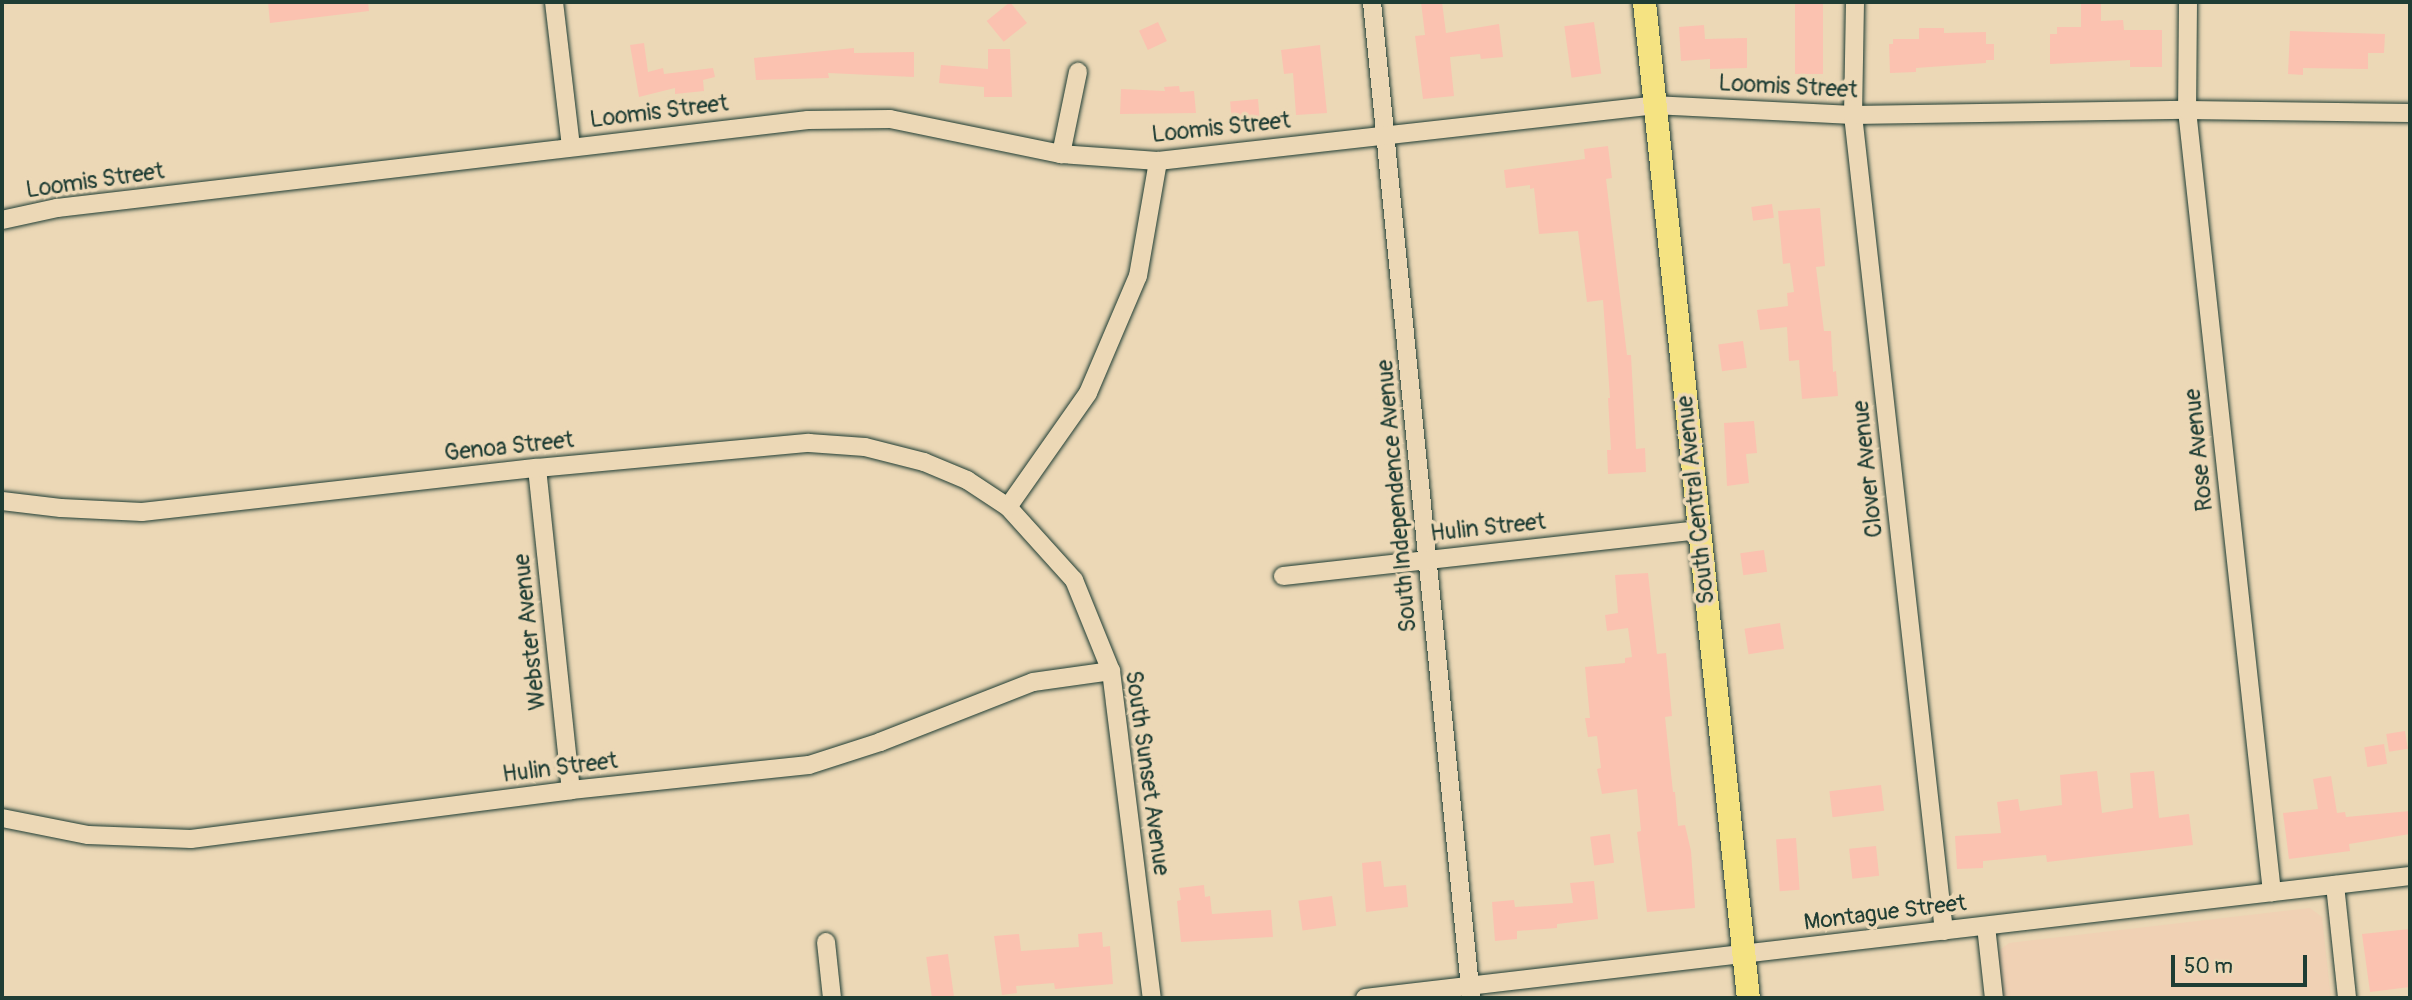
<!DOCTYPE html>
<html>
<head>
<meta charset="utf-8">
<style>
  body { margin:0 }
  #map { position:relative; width:2412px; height:1000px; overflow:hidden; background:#ecd8b6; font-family:Pangolin,sans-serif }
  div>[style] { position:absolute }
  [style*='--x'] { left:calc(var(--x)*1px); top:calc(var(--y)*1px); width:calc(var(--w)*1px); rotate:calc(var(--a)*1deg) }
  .built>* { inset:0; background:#f0d1b4 }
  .building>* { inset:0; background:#fbc2b0; transform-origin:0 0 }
  .roads { filter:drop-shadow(0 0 2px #1f3d34) drop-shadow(0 0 2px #1f3d34) }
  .minor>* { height:18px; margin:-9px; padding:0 9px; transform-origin:9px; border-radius:9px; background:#ecd8b6 }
  .major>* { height:23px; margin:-11.5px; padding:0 11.5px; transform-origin:11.5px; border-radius:11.5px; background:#f5e382 }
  span { translate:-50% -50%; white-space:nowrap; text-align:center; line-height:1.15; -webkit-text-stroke:7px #ecd8b6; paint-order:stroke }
  .street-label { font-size:23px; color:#1f3d34 }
  .frame { position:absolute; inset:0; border:4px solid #1f3d34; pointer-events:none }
  .scale { position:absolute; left:2171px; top:955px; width:136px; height:32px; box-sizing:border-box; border:4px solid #1f3d34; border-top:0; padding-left:9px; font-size:21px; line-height:24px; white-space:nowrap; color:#1f3d34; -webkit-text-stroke:5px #ecd8b6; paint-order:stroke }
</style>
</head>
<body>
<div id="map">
  <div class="built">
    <i style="clip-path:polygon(2310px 908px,2322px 917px,2331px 998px,2002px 998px,1998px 958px,2001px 949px,2009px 943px)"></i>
  </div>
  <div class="building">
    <i style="clip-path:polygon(268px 2px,368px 2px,369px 11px,270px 23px)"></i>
    <i style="left:1010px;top:2px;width:27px;height:30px;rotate:51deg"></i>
    <i style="clip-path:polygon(1421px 2px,1442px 2px,1446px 33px,1499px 24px,1503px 57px,1481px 59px,1480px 54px,1450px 57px,1454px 96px,1423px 99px,1415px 36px,1425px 35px)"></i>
    <i style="left:1795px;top:2px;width:28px;height:72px"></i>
    <i style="clip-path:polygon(2081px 2px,2101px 2px,2101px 21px,2123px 20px,2124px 30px,2162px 30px,2162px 67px,2130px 67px,2130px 60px,2050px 64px,2050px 34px,2057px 34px,2057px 27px,2081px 27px)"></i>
    <i style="left:1158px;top:22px;width:21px;height:21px;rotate:65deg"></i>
    <i style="left:1594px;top:22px;width:52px;height:30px;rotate:82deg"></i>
    <i style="clip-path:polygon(1704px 25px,1705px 39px,1747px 38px,1747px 68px,1710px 69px,1710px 59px,1681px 61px,1679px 27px)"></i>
    <i style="clip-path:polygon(1919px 28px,1944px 28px,1944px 33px,1986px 32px,1986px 44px,1994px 44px,1994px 60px,1986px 60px,1986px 63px,1916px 68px,1916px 72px,1890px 73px,1889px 44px,1893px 44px,1893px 39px,1919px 39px)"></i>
    <i style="clip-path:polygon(2290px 31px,2385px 34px,2384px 53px,2368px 53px,2368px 69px,2303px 68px,2303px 75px,2288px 74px)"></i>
    <i style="clip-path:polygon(644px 43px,648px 72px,663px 68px,664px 74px,713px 68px,715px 77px,703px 80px,704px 91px,675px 94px,675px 88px,639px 97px,630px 45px)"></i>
    <i style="clip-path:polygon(1320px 45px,1327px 113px,1296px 115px,1293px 73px,1284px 74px,1281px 50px)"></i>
    <i style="clip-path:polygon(854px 48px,854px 53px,914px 52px,914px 77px,828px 73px,829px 78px,756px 80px,754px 58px)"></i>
    <i style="clip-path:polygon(988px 49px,1010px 49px,1012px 97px,984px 97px,984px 87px,939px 83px,941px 65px,988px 69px)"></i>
    <i style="clip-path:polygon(1179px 86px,1180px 92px,1194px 91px,1196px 113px,1120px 114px,1121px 89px,1165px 91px,1164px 87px)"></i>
    <i style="left:1258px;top:99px;width:21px;height:28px;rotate:85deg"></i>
    <i style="clip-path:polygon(1608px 146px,1612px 178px,1606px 179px,1627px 355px,1631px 355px,1636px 449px,1645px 448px,1646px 472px,1608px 474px,1607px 450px,1611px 450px,1608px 398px,1610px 398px,1603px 300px,1587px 302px,1578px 231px,1539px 234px,1534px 188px,1530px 189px,1530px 185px,1506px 188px,1504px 170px,1585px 159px,1584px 149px)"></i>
    <i style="left:1772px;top:204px;width:14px;height:21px;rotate:82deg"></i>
    <i style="clip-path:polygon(1820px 208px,1825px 266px,1816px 267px,1824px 331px,1831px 331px,1833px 372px,1836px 371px,1838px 396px,1802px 399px,1799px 360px,1789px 361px,1787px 327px,1760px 330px,1757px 310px,1788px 306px,1787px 293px,1794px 292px,1790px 263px,1783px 264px,1778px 211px)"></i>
    <i style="left:1743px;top:341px;width:27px;height:25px;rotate:82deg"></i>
    <i style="clip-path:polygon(1754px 421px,1757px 453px,1746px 454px,1749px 483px,1727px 486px,1724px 423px)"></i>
    <i style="left:1764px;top:550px;width:22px;height:24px;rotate:82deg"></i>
    <i style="clip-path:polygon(1648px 573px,1657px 654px,1666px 653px,1672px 716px,1665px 717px,1673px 792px,1675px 792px,1678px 826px,1685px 825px,1691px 851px,1695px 908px,1647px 912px,1637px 832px,1641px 831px,1637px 789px,1602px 794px,1597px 769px,1601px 768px,1597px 736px,1588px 737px,1585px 718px,1590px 718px,1585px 667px,1625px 663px,1625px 658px,1632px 657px,1628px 628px,1607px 631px,1605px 615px,1618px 613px,1615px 575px)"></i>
    <i style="left:1780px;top:623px;width:26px;height:36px;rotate:81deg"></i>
    <i style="left:2405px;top:731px;width:18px;height:19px;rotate:81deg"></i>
    <i style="left:2384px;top:744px;width:20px;height:20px;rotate:81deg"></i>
    <i style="clip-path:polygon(2097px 771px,2102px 813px,2133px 808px,2130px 773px,2154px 771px,2159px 818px,2189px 814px,2193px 845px,2047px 862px,2046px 855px,1983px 861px,1983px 868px,1957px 869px,1955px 836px,2001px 833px,1997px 802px,2018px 799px,2020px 811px,2062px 805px,2060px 775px)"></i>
    <i style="clip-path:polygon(2331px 776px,2337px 813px,2345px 812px,2346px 817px,2410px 811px,2410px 834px,2349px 844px,2350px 851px,2289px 859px,2283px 813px,2318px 809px,2313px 779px)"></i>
    <i style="left:1881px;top:785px;width:26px;height:52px;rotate:83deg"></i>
    <i style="left:1610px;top:834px;width:29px;height:20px;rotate:82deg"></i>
    <i style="left:1796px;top:838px;width:52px;height:20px;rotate:86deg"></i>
    <i style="left:1876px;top:846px;width:30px;height:27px;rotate:84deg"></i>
    <i style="clip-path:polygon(1381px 861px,1384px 887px,1406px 885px,1408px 907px,1366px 912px,1362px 863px)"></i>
    <i style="clip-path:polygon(1594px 881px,1598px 919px,1557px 924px,1557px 928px,1517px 931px,1517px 939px,1495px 941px,1492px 902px,1514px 900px,1515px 907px,1573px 903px,1570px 883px)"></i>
    <i style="clip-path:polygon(1204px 885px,1205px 897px,1210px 896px,1212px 914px,1271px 910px,1273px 937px,1181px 942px,1177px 901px,1181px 900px,1179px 888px)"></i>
    <i style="left:1332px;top:896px;width:30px;height:34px;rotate:82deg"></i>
    <i style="clip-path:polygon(2410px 929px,2410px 987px,2370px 992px,2362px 934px)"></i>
    <i style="clip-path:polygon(1102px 932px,1103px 947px,1110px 946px,1113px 984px,1055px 989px,1054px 983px,1016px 986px,1017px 993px,1002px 995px,994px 936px,1019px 934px,1021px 951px,1079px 947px,1078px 934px)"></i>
    <i style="left:948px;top:954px;width:44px;height:22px;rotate:82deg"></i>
  </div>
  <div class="roads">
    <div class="minor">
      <i style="--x:554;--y:2;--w:146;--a:83.3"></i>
      <i style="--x:1372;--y:2;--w:1001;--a:84.32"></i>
      <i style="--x:1855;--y:2;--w:113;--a:91"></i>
      <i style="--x:1853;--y:115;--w:821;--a:83.64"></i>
      <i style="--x:2188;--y:2;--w:108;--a:90.5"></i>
      <i style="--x:2187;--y:110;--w:787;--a:83.8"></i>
      <i style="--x:1061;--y:154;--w:84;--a:-78.3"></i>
      <i style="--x:2;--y:220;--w:56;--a:-12.3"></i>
      <i style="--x:57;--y:208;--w:756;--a:-6.68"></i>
      <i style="--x:808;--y:120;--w:82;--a:-0.7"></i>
      <i style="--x:890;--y:119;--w:175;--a:11.6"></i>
      <i style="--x:1061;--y:154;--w:97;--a:4.1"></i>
      <i style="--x:1158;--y:161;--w:499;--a:-6.4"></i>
      <i style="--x:1654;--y:105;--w:199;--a:2.9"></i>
      <i style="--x:1853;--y:115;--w:334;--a:-0.9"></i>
      <i style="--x:2187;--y:110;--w:223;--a:0.8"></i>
      <i style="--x:537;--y:468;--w:324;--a:84"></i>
      <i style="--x:2;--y:501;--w:59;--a:6.8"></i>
      <i style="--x:61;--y:508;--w:81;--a:2.8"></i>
      <i style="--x:142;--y:512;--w:397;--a:-6.4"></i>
      <i style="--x:537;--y:468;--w:273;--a:-5.3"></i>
      <i style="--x:809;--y:443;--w:56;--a:4.1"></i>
      <i style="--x:865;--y:447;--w:61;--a:14.3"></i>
      <i style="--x:924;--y:462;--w:47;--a:22.7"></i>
      <i style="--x:967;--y:480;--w:49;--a:33.4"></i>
      <i style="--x:1008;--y:507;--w:98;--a:47.9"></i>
      <i style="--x:1074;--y:580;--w:98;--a:67.9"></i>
      <i style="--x:1111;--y:671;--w:330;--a:82.9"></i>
      <i style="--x:1008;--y:507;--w:139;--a:-54.9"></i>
      <i style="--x:1088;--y:393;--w:127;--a:-66.9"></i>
      <i style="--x:1138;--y:276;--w:117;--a:-80.1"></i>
      <i style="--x:1283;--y:576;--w:419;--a:-6.3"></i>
      <i style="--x:2;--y:818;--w:88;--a:11.2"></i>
      <i style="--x:88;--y:835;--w:103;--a:2.2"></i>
      <i style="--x:191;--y:839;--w:383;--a:-7.3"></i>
      <i style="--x:571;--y:790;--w:239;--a:-6"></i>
      <i style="--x:809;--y:765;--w:75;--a:-17.9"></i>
      <i style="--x:880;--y:742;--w:164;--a:-21.4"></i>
      <i style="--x:1033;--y:682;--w:79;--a:-8"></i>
      <i style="--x:2335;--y:885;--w:114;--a:83.9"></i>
      <i style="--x:1986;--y:926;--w:72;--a:83.7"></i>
      <i style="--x:826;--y:942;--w:56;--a:83.9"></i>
      <i style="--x:1365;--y:998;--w:1052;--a:-6.66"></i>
    </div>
    <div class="major">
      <i style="--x:1644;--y:2;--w:1001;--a:84.04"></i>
    </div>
  </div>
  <div class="street-label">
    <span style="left:1788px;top:87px;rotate:3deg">Loomis Street</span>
    <span style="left:659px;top:112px;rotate:-7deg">Loomis Street</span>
    <span style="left:1221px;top:128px;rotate:-6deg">Loomis Street</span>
    <span style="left:95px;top:181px;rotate:-8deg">Loomis Street</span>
    <span style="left:509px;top:447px;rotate:-6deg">Genoa Street</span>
    <span style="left:2199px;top:450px;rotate:-96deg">Rose Avenue</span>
    <span style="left:1868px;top:469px;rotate:-96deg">Clover Avenue</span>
    <span style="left:1397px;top:496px;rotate:-95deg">South Independence Avenue</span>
    <span style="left:1696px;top:500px;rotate:-96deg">South Central Avenue</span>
    <span style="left:1488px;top:528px;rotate:-6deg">Hulin Street</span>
    <span style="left:530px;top:632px;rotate:-96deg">Webster Avenue</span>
    <span style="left:560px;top:768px;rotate:-7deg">Hulin Street</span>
    <span style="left:1147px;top:773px;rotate:82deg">South Sunset Avenue</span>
    <span style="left:1885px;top:913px;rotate:-7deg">Montague Street</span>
  </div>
  <div class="frame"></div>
  <div class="scale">50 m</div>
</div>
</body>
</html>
